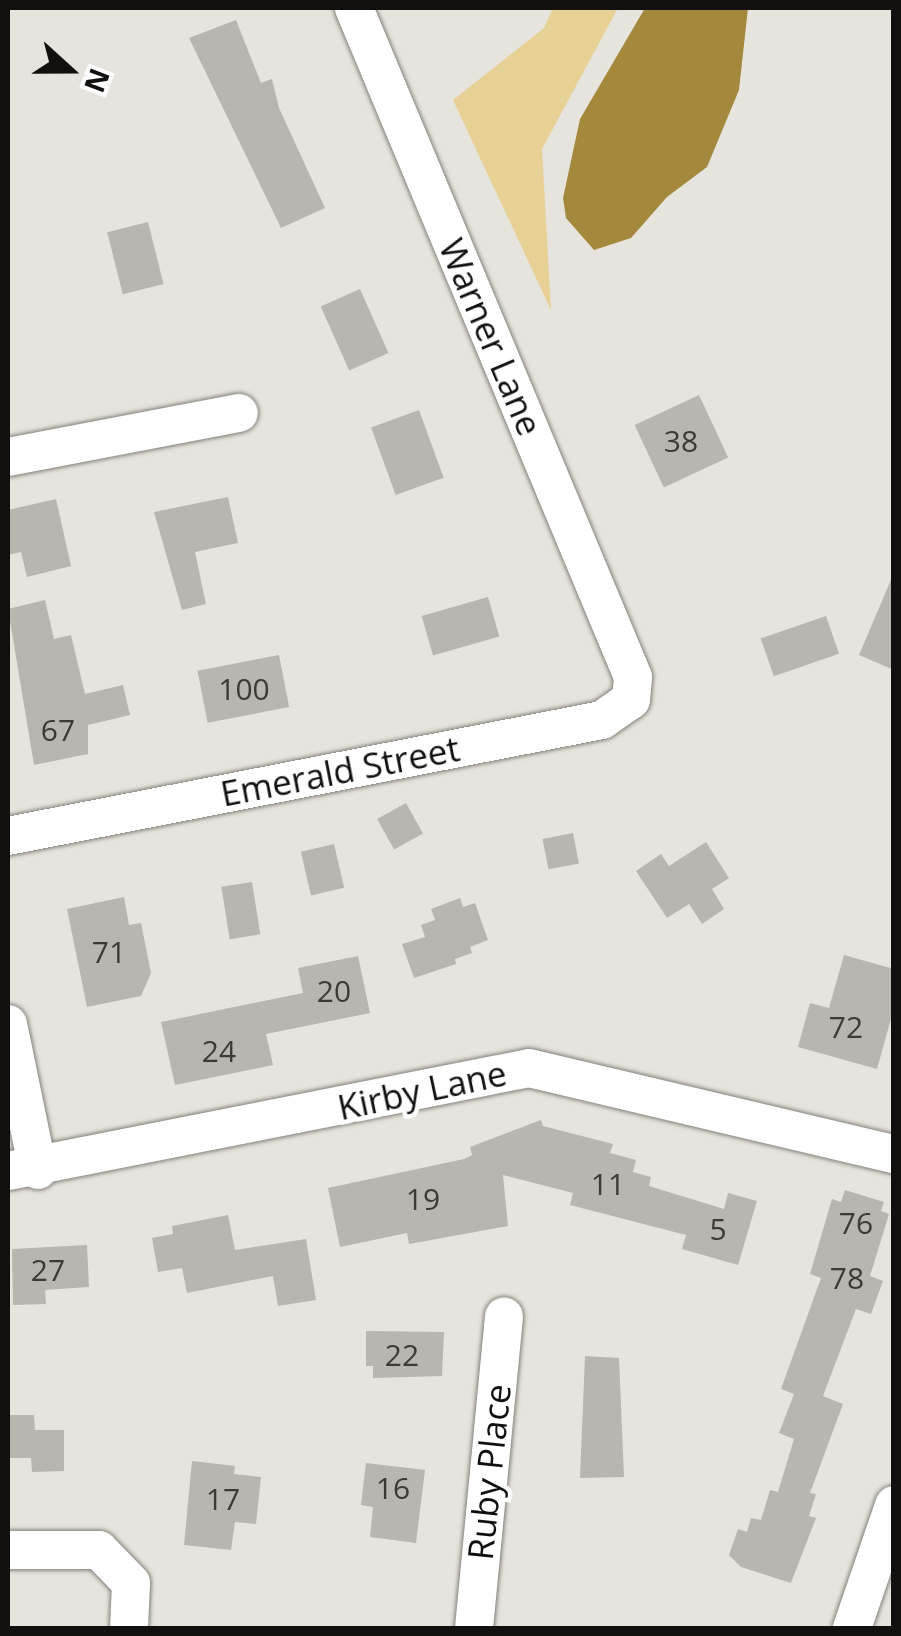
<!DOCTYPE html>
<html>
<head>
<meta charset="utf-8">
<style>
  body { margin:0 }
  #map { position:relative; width:901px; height:1636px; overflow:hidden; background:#e6e4dd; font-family:"Open Sans",sans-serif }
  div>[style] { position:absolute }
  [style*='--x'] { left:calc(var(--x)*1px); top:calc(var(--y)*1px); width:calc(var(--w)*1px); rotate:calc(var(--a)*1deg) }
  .green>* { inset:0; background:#e7d195 }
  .water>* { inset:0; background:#a4893c }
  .building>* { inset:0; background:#b8b6af; transform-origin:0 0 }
  .roads { filter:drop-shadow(0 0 2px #83817b) drop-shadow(0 0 2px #83817b) }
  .minor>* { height:38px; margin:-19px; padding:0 19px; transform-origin:19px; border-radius:19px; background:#fff }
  span { translate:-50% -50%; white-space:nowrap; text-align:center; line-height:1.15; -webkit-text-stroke:9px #fff; paint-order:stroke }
  .number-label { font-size:30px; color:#3b3a36 }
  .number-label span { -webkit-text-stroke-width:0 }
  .street-label { font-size:35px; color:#11100e }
  .frame { position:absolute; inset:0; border:10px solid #11100e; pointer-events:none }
  .north { position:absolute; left:20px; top:20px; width:100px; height:100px; -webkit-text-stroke:8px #fff; paint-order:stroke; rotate:111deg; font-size:28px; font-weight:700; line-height:40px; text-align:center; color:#11100e }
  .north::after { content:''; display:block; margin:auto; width:35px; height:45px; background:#11100e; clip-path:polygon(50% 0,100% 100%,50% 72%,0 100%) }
</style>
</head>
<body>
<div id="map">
  <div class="green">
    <i style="clip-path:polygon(553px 8px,618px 8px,542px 149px,551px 310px,453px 100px,544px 28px)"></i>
  </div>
  <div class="water">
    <i style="clip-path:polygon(645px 8px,748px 8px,739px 90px,707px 167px,667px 197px,631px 238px,594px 250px,566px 218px,563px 198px,580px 119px)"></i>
  </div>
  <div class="building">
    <i style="clip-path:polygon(236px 20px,261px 83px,272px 79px,279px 108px,325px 208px,281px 228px,189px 38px)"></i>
    <i style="left:148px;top:222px;width:64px;height:42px;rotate:76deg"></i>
    <i style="left:360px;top:289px;width:70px;height:43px;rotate:66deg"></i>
    <i style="left:699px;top:395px;width:69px;height:71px;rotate:65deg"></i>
    <i style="left:419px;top:410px;width:72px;height:51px;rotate:70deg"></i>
    <i style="clip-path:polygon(228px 497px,238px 543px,195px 552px,206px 604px,182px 610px,154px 512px)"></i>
    <i style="clip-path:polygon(56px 499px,71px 566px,27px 577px,21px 552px,8px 555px,8px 510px)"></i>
    <i style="clip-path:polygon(893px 575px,894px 575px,894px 670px,859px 655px)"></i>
    <i style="left:488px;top:597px;width:41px;height:69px;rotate:74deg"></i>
    <i style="clip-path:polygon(45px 600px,54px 639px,71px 635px,85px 694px,123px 685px,130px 715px,88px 725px,88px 754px,34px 765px,8px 609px)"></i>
    <i style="left:826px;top:616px;width:40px;height:69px;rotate:71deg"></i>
    <i style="left:279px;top:655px;width:53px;height:83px;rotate:79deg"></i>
    <i style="left:406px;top:803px;width:35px;height:33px;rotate:61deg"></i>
    <i style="left:573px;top:833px;width:31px;height:31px;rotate:79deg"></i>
    <i style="clip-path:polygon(706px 842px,729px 878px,712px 889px,724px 909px,702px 924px,689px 904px,667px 918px,636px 871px,661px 854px,669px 866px)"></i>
    <i style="left:334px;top:844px;width:45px;height:34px;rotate:77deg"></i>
    <i style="left:252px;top:882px;width:53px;height:31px;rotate:81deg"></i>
    <i style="clip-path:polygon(124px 897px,129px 925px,141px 923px,151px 973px,141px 996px,87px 1007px,67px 909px)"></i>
    <i style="clip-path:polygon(460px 898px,463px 907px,475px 903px,488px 940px,470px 947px,472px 953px,455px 959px,456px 964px,414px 978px,402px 944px,425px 937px,421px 925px,435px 920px,431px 909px)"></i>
    <i style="clip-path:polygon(844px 955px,894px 969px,894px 1008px,877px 1069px,798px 1047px,810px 1003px,829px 1008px)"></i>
    <i style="clip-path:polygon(358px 956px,370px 1013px,266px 1034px,273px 1065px,175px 1085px,161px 1022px,303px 993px,298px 968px)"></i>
    <i style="clip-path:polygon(541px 1120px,543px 1126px,613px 1144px,610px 1153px,636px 1160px,633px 1172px,651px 1177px,649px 1186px,724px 1209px,728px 1193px,757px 1201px,738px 1265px,682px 1249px,686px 1235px,570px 1205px,573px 1193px,503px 1175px,508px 1226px,409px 1244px,407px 1233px,340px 1247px,328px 1188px,464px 1159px,472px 1155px,470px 1147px)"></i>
    <i style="clip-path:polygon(845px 1190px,884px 1202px,881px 1211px,889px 1214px,870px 1276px,883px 1281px,871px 1314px,856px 1309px,823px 1396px,843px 1404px,810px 1493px,816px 1494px,809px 1516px,816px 1518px,791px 1583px,741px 1567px,729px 1555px,738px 1529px,747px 1532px,751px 1518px,761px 1520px,770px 1490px,778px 1492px,794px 1439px,779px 1433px,794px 1394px,781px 1389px,821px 1278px,810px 1274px,832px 1199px,841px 1202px)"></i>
    <i style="clip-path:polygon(228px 1215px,235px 1250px,306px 1239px,316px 1300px,278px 1306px,273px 1276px,187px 1293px,182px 1268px,158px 1272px,152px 1238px,173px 1234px,172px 1226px)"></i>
    <i style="clip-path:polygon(87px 1245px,89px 1287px,45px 1290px,46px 1304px,13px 1305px,12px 1249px)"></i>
    <i style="clip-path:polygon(366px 1331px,444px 1332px,442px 1376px,373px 1378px,373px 1366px,366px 1366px)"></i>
    <i style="clip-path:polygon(585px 1356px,619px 1358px,624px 1477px,580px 1478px)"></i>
    <i style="clip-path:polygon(8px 1415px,34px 1415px,35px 1430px,64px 1430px,64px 1471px,32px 1472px,31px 1458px,8px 1458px)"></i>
    <i style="clip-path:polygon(192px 1461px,235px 1466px,234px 1474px,261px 1477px,256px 1524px,235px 1522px,231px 1550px,184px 1545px)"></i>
    <i style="clip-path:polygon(366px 1463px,425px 1470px,416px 1543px,370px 1537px,373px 1507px,361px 1505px)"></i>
  </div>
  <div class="roads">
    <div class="minor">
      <i style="--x:8;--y:457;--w:235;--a:-10.8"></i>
      <i style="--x:8;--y:836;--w:605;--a:-11.05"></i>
      <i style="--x:602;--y:720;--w:35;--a:-35"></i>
      <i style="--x:631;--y:700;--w:23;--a:-85"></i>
      <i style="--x:633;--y:677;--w:725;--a:-112.64"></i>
      <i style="--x:8;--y:1024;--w:149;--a:78.4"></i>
      <i style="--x:8;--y:1171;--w:531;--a:-11.18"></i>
      <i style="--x:529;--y:1068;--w:375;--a:13.3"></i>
      <i style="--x:8;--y:1550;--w:91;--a:0"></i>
      <i style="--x:99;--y:1550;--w:46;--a:45.9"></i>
      <i style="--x:131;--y:1583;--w:45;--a:92.5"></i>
      <i style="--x:474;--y:1628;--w:313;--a:-84.5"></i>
      <i style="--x:852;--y:1628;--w:130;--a:-71.1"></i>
    </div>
  </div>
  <div class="number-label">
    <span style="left:681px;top:441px">38</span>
    <span style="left:244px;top:689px">100</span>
    <span style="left:58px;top:730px">67</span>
    <span style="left:109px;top:952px">71</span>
    <span style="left:334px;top:991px">20</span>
    <span style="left:846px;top:1027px">72</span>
    <span style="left:219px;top:1051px">24</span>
    <span style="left:608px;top:1184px">11</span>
    <span style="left:423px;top:1199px">19</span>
    <span style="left:856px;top:1223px">76</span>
    <span style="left:718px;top:1229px">5</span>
    <span style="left:48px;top:1270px">27</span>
    <span style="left:847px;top:1278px">78</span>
    <span style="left:402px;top:1355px">22</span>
    <span style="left:393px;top:1488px">16</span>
    <span style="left:223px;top:1499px">17</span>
  </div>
  <div class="street-label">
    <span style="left:491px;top:337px;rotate:67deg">Warner Lane</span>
    <span style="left:340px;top:771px;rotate:-11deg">Emerald Street</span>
    <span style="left:422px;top:1090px;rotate:-12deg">Kirby Lane</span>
    <span style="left:489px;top:1472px;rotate:-84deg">Ruby Place</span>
  </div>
  <div class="frame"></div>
  <div class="north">N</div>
</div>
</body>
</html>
